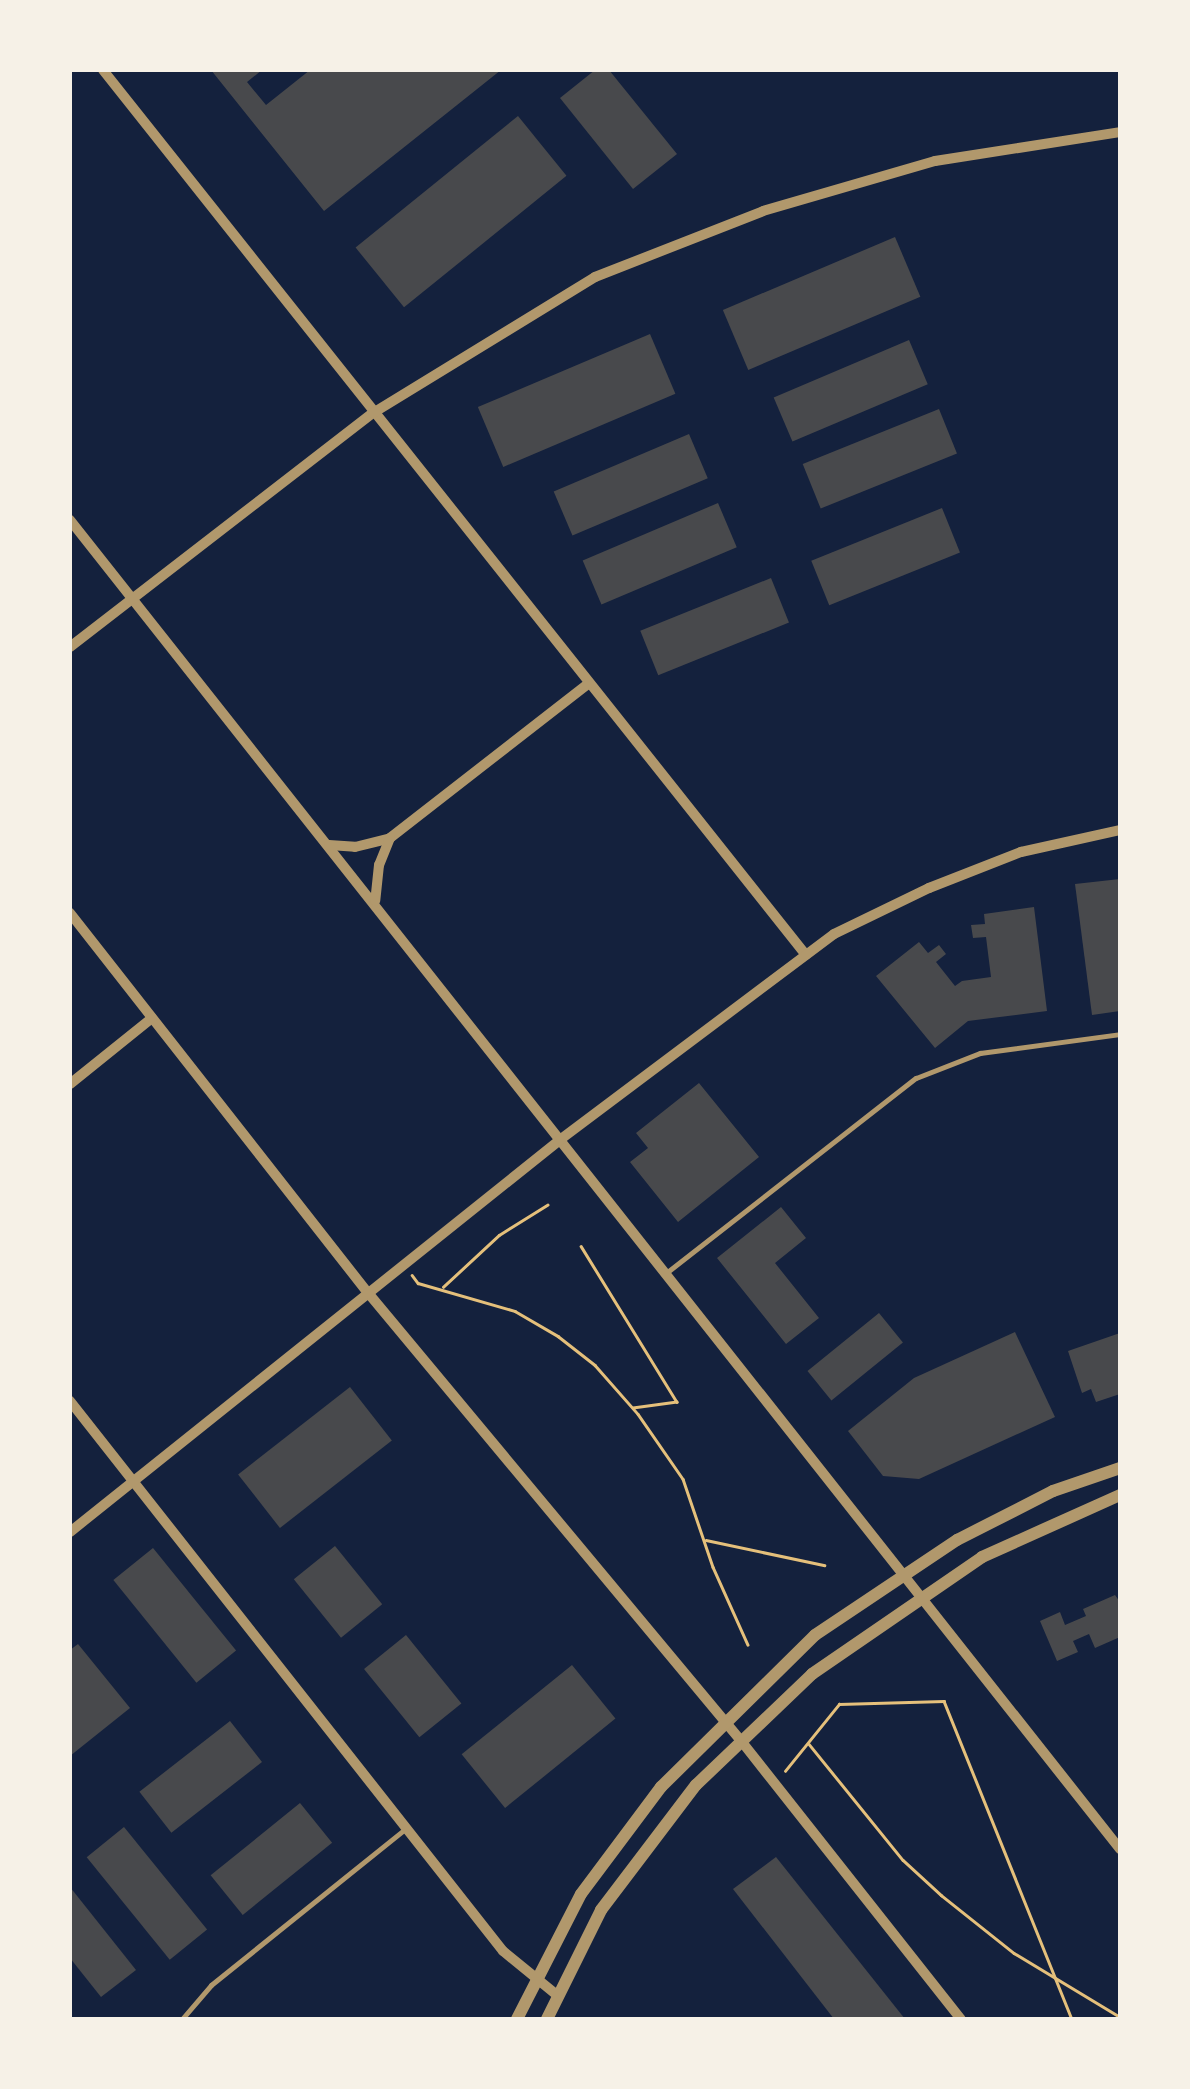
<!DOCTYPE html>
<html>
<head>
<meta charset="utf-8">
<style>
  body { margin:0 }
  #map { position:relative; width:1190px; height:2089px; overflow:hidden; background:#14213d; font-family:"Public Sans",sans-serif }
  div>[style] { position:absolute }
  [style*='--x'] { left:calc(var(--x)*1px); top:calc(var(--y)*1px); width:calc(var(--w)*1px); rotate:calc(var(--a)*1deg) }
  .building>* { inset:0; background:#48494c; transform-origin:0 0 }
  .path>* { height:2.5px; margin:-1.25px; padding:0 1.25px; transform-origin:1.25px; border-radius:1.25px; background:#e5c07b }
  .service>* { height:5px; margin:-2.5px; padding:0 2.5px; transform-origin:2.5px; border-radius:2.5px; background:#b1986c }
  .minor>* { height:10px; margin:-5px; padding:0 5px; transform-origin:5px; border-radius:5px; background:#b1986c }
  .tertiary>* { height:12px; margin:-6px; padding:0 6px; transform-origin:6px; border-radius:6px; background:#b1986c }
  span { translate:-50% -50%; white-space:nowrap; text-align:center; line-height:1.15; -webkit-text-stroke:8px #f6f1e7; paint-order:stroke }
  .frame { position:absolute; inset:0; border:72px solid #f6f1e7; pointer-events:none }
</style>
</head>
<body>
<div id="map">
  <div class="building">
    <i style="clip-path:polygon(211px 70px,262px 70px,247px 82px,266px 105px,310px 70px,501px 70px,324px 211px)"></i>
    <i style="clip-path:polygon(595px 70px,609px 70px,677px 154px,633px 189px,560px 98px)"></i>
    <i style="left:518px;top:116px;width:77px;height:209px;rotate:51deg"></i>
    <i style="left:895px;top:237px;width:65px;height:187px;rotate:67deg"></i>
    <i style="left:650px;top:334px;width:65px;height:187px;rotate:67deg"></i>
    <i style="left:909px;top:340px;width:48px;height:147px;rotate:67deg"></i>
    <i style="left:939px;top:409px;width:48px;height:147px;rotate:68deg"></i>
    <i style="left:689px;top:434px;width:48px;height:147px;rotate:67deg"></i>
    <i style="left:718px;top:503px;width:48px;height:147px;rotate:67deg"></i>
    <i style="left:942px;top:508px;width:48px;height:141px;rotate:68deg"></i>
    <i style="left:771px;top:578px;width:48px;height:141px;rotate:68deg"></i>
    <i style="clip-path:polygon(1120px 879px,1120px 1011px,1092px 1015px,1075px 884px)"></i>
    <i style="clip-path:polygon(1034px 907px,1047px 1011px,968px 1021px,935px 1048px,876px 976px,919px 942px,928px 953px,939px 945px,946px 954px,936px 962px,955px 986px,962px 981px,991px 977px,986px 937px,973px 938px,971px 925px,985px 924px,984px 914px)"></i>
    <i style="clip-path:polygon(699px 1083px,759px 1157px,678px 1222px,630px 1162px,648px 1148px,636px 1133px)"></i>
    <i style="clip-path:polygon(781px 1207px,806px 1238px,775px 1263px,819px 1318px,786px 1344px,717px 1258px)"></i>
    <i style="left:879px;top:1313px;width:38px;height:92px;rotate:51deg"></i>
    <i style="clip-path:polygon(1015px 1332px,1055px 1417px,919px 1479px,883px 1476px,848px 1431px,914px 1378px)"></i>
    <i style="clip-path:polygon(1120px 1333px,1120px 1394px,1096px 1402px,1091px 1389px,1082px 1393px,1068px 1351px)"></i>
    <i style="left:350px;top:1387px;width:68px;height:142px;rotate:52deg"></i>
    <i style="left:335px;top:1546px;width:75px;height:53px;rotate:51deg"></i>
    <i style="left:153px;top:1548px;width:132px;height:51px;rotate:51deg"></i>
    <i style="clip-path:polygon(1115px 1595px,1120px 1602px,1120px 1637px,1095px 1648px,1089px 1634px,1073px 1641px,1078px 1652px,1057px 1661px,1040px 1621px,1060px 1612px,1065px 1625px,1086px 1616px,1083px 1609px)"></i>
    <i style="left:406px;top:1635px;width:88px;height:54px;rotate:51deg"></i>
    <i style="clip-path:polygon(78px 1644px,130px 1708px,70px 1756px,70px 1650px)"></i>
    <i style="left:572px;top:1665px;width:69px;height:142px;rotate:51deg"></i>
    <i style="left:230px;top:1721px;width:52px;height:115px;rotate:52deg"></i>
    <i style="left:300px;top:1803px;width:51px;height:115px;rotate:51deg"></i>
    <i style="left:124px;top:1827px;width:132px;height:48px;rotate:51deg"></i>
    <i style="clip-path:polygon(776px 1857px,905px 2019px,834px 2019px,733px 1889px)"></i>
    <i style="clip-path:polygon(70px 1887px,136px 1970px,101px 1997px,70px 1958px)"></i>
  </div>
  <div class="path">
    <i style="--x:581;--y:1246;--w:183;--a:58.4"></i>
    <i style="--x:677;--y:1402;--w:44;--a:172.2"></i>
    <i style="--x:412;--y:1275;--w:10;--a:53"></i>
    <i style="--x:418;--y:1283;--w:101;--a:16.1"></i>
    <i style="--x:515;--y:1311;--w:50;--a:30.2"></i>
    <i style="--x:558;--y:1336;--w:47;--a:38.1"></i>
    <i style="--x:595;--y:1365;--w:65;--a:48.7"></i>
    <i style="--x:638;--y:1414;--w:79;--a:55.3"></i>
    <i style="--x:683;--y:1479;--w:93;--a:71.2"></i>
    <i style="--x:713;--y:1567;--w:85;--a:65.8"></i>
    <i style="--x:443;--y:1287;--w:76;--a:-42.9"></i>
    <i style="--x:499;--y:1235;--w:57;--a:-32"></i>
    <i style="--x:706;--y:1540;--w:121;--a:12"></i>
    <i style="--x:809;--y:1744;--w:149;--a:51"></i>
    <i style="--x:903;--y:1860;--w:52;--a:42.6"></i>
    <i style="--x:941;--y:1895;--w:93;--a:38.5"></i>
    <i style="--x:1014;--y:1953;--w:124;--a:31.1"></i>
    <i style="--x:785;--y:1771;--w:86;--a:-51.1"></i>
    <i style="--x:839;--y:1704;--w:105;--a:-1.6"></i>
    <i style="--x:944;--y:1701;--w:343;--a:68.1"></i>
  </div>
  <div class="service">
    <i style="--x:666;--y:1273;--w:317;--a:-38"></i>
    <i style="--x:916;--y:1078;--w:69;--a:-21.3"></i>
    <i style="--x:980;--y:1053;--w:141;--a:-7.7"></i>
    <i style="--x:182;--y:2019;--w:45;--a:-49.5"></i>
    <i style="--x:211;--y:1985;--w:248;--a:-38.8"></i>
  </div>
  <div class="minor">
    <i style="--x:103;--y:70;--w:1130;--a:51.54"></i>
    <i style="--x:70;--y:520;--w:1694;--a:51.69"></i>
    <i style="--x:70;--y:647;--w:383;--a:-37.7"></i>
    <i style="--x:373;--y:413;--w:260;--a:-31.5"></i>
    <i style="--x:595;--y:277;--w:180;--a:-21.4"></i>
    <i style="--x:763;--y:211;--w:179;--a:-16.2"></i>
    <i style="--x:935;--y:161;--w:187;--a:-8.9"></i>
    <i style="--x:390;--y:838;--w:252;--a:-37.9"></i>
    <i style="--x:329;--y:845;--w:26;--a:4"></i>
    <i style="--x:355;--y:847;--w:36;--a:-14"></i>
    <i style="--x:390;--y:838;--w:29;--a:112"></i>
    <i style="--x:379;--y:865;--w:36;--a:96"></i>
    <i style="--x:70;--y:913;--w:484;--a:51.9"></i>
    <i style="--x:369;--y:1294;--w:583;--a:50.22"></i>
    <i style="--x:742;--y:1742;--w:353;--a:51.7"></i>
    <i style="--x:70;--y:1084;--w:105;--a:-38.8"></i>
    <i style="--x:70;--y:1401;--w:700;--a:51.79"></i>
    <i style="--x:503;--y:1951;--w:71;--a:39.3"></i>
    <i style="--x:70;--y:1532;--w:629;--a:-38.67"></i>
    <i style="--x:561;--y:1139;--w:341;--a:-36.9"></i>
    <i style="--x:834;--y:934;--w:106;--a:-25.8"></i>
    <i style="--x:929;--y:888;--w:99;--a:-21.4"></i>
    <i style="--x:1021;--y:852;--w:101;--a:-12.5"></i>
  </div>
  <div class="tertiary">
    <i style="--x:517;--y:2019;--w:140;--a:-62.9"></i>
    <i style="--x:581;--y:1894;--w:134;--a:-53.2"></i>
    <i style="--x:661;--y:1787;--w:216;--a:-44.6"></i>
    <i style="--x:815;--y:1635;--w:171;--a:-33.8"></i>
    <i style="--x:957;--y:1540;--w:108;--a:-27"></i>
    <i style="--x:1053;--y:1491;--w:71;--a:-18.9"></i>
    <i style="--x:547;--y:2019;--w:122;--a:-63.6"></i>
    <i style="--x:601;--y:1910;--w:157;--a:-52.8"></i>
    <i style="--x:696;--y:1785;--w:161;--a:-43.7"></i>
    <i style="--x:812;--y:1674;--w:206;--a:-34.5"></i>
    <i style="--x:982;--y:1557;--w:151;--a:-24.2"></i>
  </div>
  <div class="frame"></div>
</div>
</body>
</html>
